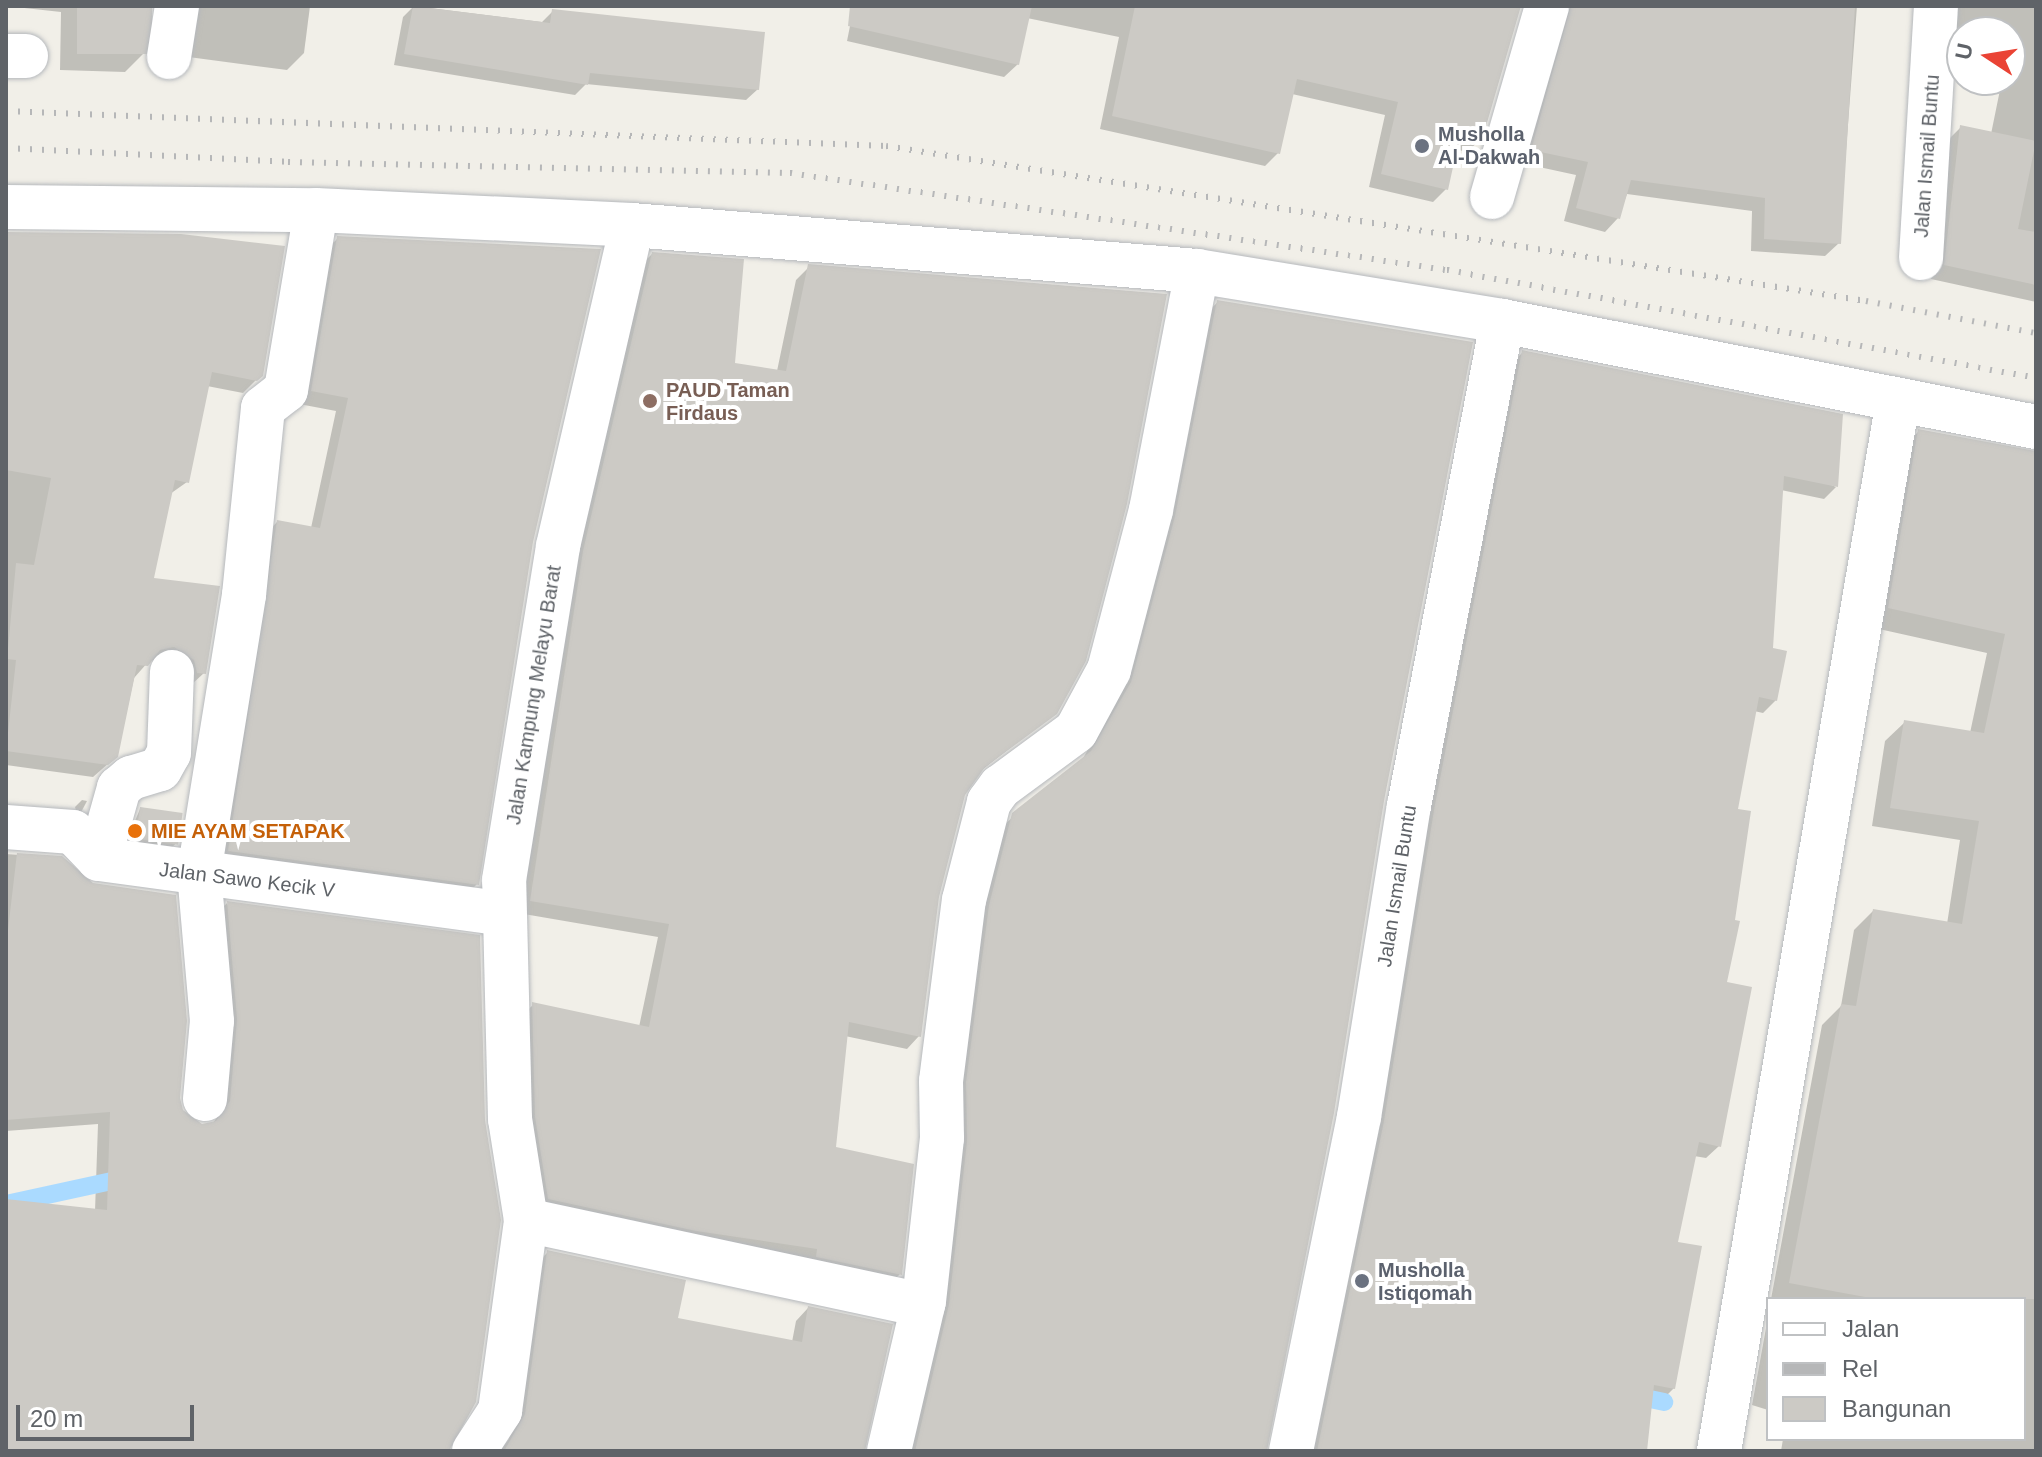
<!DOCTYPE html>
<html>
<head>
<meta charset="utf-8">
<style>
  body { margin:0 }
  #map { position:relative; width:2042px; height:1457px; overflow:hidden; background:#f1efe8; font-family:Arial,sans-serif }
  div>[style] { position:absolute }
  [style*='--x'] { left:calc(var(--x)*1px); top:calc(var(--y)*1px); width:calc(var(--w)*1px); rotate:calc(var(--a)*1deg) }
  .shadow>* { inset:0; background:#0003 }
  .stream>* { height:18px; margin:-9px; padding:0 9px; transform-origin:9px; border-radius:9px; background:#aadaff }
  .building>* { inset:0; background:#cccac5; transform-origin:0 0 }
  .roads { filter:drop-shadow(0 0 2px #b5b8bc) drop-shadow(0 0 2px #b5b8bc) }
  .minor>* { height:44px; margin:-22px; padding:0 22px; transform-origin:22px; border-radius:22px; background:#fff }
  .rail>* { height:6px; margin-top:-3px; transform-origin:0; background:repeating-linear-gradient(90deg,#b6b7b8 0 2px,transparent 0 12px) }
  .dots>* { width:22px; height:22px; translate:-50% -50%; box-sizing:border-box; border:4px solid #fff; border-radius:50% }
  span { translate:-50% -50%; white-space:nowrap; text-align:center; line-height:1.15; -webkit-text-stroke:8px #fff; paint-order:stroke }
  .worship-label { font-size:20px; color:#5b616d; font-weight:700 }
  .left { translate:0 -50%; text-align:left }
  .street-label { font-size:20px; color:#5f6368 }
  .education-label { font-size:20px; color:#785e54; font-weight:700 }
  .food-label { font-size:20px; color:#c56008; font-weight:700 }
  .frame { position:absolute; inset:0; border:8px solid #5f6368; pointer-events:none }
  .legend { position:absolute; left:1766px; top:1297px; width:260px; height:144px; box-sizing:border-box; background:#fff; border:2px solid #bfc1c3; margin:0; padding:10px 14px; list-style:none; font-size:24px; color:#5f6368 }
  .legend li { display:flex; align-items:center; gap:16px; height:40px }
  .legend b { width:40px; border:2px solid #bfc1c3 }
  .north { position:absolute; left:1946px; top:16px; width:80px; height:80px; box-sizing:border-box; background:#fff; border:2px solid #bfc1c3; border-radius:50%; rotate:282deg; font-size:22px; font-weight:700; line-height:32px; text-align:center; color:#5f6368 }
  .north::after { content:''; display:block; margin:auto; width:28px; height:36px; background:#ea4335; clip-path:polygon(50% 0,100% 100%,50% 72%,0 100%) }
  .scale { position:absolute; left:16px; top:1405px; width:178px; height:36px; box-sizing:border-box; border:4px solid #5f6368; border-top:0; padding-left:10px; font-size:24px; line-height:28px; white-space:nowrap; color:#5f6368; -webkit-text-stroke:6px #fff; paint-order:stroke }
</style>
</head>
<body>
<div id="map">
  <div class="shadow">
    <i style="clip-path:polygon(6px 6px,152px 6px,143px 54px,125px 72px,60px 70px,61px 12px)"></i>
    <i style="clip-path:polygon(174px 6px,310px 6px,304px 53px,287px 70px,181px 56px)"></i>
    <i style="clip-path:polygon(414px 6px,542px 22px,553px 11px,758px 89px,746px 100px,586px 84px,575px 95px,394px 65px,403px 17px)"></i>
    <i style="clip-path:polygon(854px 6px,1519px 6px,1481px 139px,1467px 152px,1455px 149px,1446px 189px,1433px 202px,1369px 187px,1385px 115px,1292px 94px,1278px 153px,1265px 166px,1100px 129px,1119px 37px,1027px 18px,1018px 64px,1004px 77px,847px 41px)"></i>
    <i style="clip-path:polygon(1552px 6px,1857px 6px,1839px 243px,1825px 256px,1751px 251px,1752px 211px,1627px 194px,1618px 218px,1605px 232px,1564px 221px,1576px 175px,1520px 163px)"></i>
    <i style="clip-path:polygon(1948px 6px,2036px 6px,2036px 302px,1931px 279px,1947px 141px,1961px 127px,1991px 134px,2002px 80px,2010px 80px,2010px 32px,1962px 32px,1962px 43px,1947px 39px)"></i>
    <i style="clip-path:polygon(6px 234px,261px 375px,243px 393px,207px 386px,187px 482px,170px 494px,152px 580px,204px 673px,191px 685px,160px 659px,149px 661px,134px 678px,117px 756px,93px 777px,6px 765px)"></i>
    <i style="clip-path:polygon(338px 238px,531px 542px,477px 884px,464px 897px,216px 864px,264px 536px,277px 522px,311px 528px,336px 411px,299px 404px,324px 252px)"></i>
    <i style="clip-path:polygon(652px 254px,733px 365px,777px 371px,796px 280px,809px 267px,1055px 713px,978px 773px,963px 794px,937px 896px,919px 1036px,907px 1049px,845px 1036px,834px 1149px,900px 1274px,887px 1287px,536px 1212px,520px 1017px,533px 1005px,639px 1027px,658px 937px,518px 913px,570px 565px,639px 267px)"></i>
    <i style="clip-path:polygon(1218px 302px,1382px 801px,1266px 1451px,906px 1451px,977px 919px,1000px 828px,1082px 760px,1119px 696px,1205px 314px)"></i>
    <i style="clip-path:polygon(1522px 353px,1836px 487px,1824px 499px,1781px 490px,1771px 650px,1776px 700px,1763px 713px,1754px 711px,1735px 811px,1719px 1146px,1706px 1158px,1694px 1156px,1675px 1243px,1674px 1388px,1661px 1401px,1651px 1399px,1645px 1451px,1307px 1451px,1510px 365px)"></i>
    <i style="clip-path:polygon(1919px 431px,2036px 452px,2036px 1451px,1781px 1451px,1783px 1439px,2024px 1439px,2024px 1299px,1771px 1299px,1822px 1025px,1841px 1006px,1854px 930px,1873px 911px,1947px 924px,1960px 840px,1872px 826px,1885px 741px,1905px 722px,1970px 733px,1987px 653px,1870px 627px,1900px 450px)"></i>
    <i style="clip-path:polygon(82px 800px,87px 801px,78px 818px,75px 807px)"></i>
    <i style="clip-path:polygon(140px 809px,176px 843px,170px 850px,125px 844px)"></i>
    <i style="clip-path:polygon(6px 854px,61px 858px,181px 1111px,202px 1126px,212px 1124px,218px 1116px,215px 916px,227px 903px,448px 1451px,6px 1451px,6px 1201px,95px 1211px,98px 1124px,6px 1131px)"></i>
    <i style="clip-path:polygon(548px 1252px,676px 1319px,792px 1342px,796px 1321px,808px 1308px,864px 1451px,500px 1451px,509px 1439px,535px 1265px)"></i>
    <i style="clip-path:polygon(1768px 1317px,1768px 1410px,1752px 1405px)"></i>
  </div>
  <div class="stream">
    <i style="--x:6;--y:1204;--w:127;--a:-12.3"></i>
    <i style="--x:1631;--y:1395;--w:34;--a:12"></i>
  </div>
  <div class="building">
    <i style="left:77px;top:6px;width:75px;height:48px"></i>
    <i style="clip-path:polygon(413px 6px,550px 23px,552px 9px,765px 32px,759px 90px,590px 73px,588px 85px,404px 54px)"></i>
    <i style="clip-path:polygon(850px 6px,1032px 6px,1019px 65px,848px 26px)"></i>
    <i style="clip-path:polygon(1135px 6px,1521px 6px,1482px 140px,1460px 135px,1448px 190px,1381px 174px,1398px 102px,1297px 79px,1280px 154px,1112px 116px)"></i>
    <i style="clip-path:polygon(1571px 6px,1855px 6px,1841px 244px,1764px 239px,1765px 198px,1631px 180px,1620px 219px,1576px 208px,1588px 162px,1531px 150px)"></i>
    <i style="clip-path:polygon(1960px 125px,2036px 141px,2018px 229px,2036px 232px,2036px 285px,1944px 265px)"></i>
    <i style="clip-path:polygon(6px 232px,181px 234px,285px 246px,263px 376px,257px 381px,212px 372px,189px 483px,175px 480px,154px 578px,220px 586px,206px 674px,197px 673px,194px 660px,174px 647px,160px 650px,148px 666px,137px 665px,118px 757px,108px 765px,6px 751px,16px 660px,7px 659px,16px 563px,34px 565px,51px 478px,6px 470px)"></i>
    <i style="clip-path:polygon(337px 236px,601px 249px,533px 542px,479px 885px,228px 851px,277px 520px,320px 528px,348px 398px,311px 391px)"></i>
    <i style="clip-path:polygon(652px 252px,744px 259px,735px 363px,786px 371px,808px 264px,1167px 294px,1127px 504px,1086px 661px,1057px 714px,985px 767px,965px 795px,939px 897px,921px 1037px,849px 1022px,836px 1147px,914px 1164px,902px 1275px,816px 1257px,817px 1249px,696px 1231px,548px 1199px,535px 1117px,532px 1002px,649px 1027px,669px 924px,530px 901px,583px 551px)"></i>
    <i style="clip-path:polygon(1217px 300px,1473px 342px,1384px 801px,1334px 1113px,1267px 1451px,915px 1451px,949px 1304px,967px 1141px,966px 1082px,989px 905px,1012px 813px,1091px 751px,1131px 682px,1175px 516px)"></i>
    <i style="clip-path:polygon(1522px 350px,1843px 414px,1838px 487px,1784px 476px,1773px 648px,1787px 651px,1777px 701px,1759px 697px,1738px 809px,1751px 811px,1735px 920px,1740px 921px,1727px 982px,1752px 987px,1721px 1147px,1699px 1142px,1678px 1242px,1702px 1246px,1675px 1389px,1654px 1385px,1647px 1451px,1317px 1451px,1384px 1121px,1434px 810px)"></i>
    <i style="clip-path:polygon(1918px 429px,2036px 451px,2036px 1299px,1876px 1299px,1789px 1283px,1841px 1004px,1856px 1006px,1873px 909px,1962px 924px,1979px 821px,1890px 808px,1904px 720px,1984px 733px,2005px 634px,1888px 608px)"></i>
    <i style="left:140px;top:807px;width:43px;height:32px;rotate:8deg"></i>
    <i style="clip-path:polygon(17px 853px,62px 856px,93px 883px,176px 895px,187px 1021px,180px 1098px,183px 1110px,202px 1124px,216px 1121px,230px 1101px,237px 1019px,227px 901px,480px 935px,485px 1120px,501px 1220px,476px 1402px,449px 1451px,6px 1451px,6px 1199px,107px 1210px,110px 1112px,6px 1120px,6px 947px)"></i>
    <i style="clip-path:polygon(547px 1250px,686px 1280px,678px 1318px,802px 1342px,808px 1306px,893px 1324px,865px 1451px,504px 1451px,525px 1414px)"></i>
  </div>
  <div class="roads">
    <div class="minor">
      <i style="--x:6;--y:56;--w:20;--a:0"></i>
      <i style="--x:169;--y:57;--w:52;--a:-81.1"></i>
      <i style="--x:1492;--y:197;--w:199;--a:-73.9"></i>
      <i style="--x:6;--y:207;--w:310;--a:0.6"></i>
      <i style="--x:316;--y:210;--w:316;--a:2.7"></i>
      <i style="--x:632;--y:225;--w:567;--a:4.65"></i>
      <i style="--x:1197;--y:271;--w:309;--a:9.3"></i>
      <i style="--x:1502;--y:321;--w:544;--a:11.23"></i>
      <i style="--x:1921;--y:258;--w:252;--a:-86.6"></i>
      <i style="--x:6;--y:827;--w:67;--a:4.3"></i>
      <i style="--x:73;--y:832;--w:37;--a:46"></i>
      <i style="--x:99;--y:859;--w:406;--a:7.7"></i>
      <i style="--x:99;--y:859;--w:74;--a:-74.3"></i>
      <i style="--x:119;--y:788;--w:16;--a:-40"></i>
      <i style="--x:131;--y:778;--w:30;--a:-17"></i>
      <i style="--x:160;--y:769;--w:18;--a:-61"></i>
      <i style="--x:169;--y:753;--w:81;--a:-87.9"></i>
      <i style="--x:205;--y:1099;--w:78;--a:-84.9"></i>
      <i style="--x:212;--y:1021;--w:149;--a:-95"></i>
      <i style="--x:199;--y:873;--w:282;--a:-80.8"></i>
      <i style="--x:244;--y:595;--w:188;--a:-84.2"></i>
      <i style="--x:263;--y:408;--w:29;--a:-38"></i>
      <i style="--x:286;--y:390;--w:182;--a:-80.5"></i>
      <i style="--x:526;--y:1220;--w:406;--a:12.1"></i>
      <i style="--x:474;--y:1451;--w:48;--a:-57"></i>
      <i style="--x:500;--y:1411;--w:193;--a:-82.2"></i>
      <i style="--x:526;--y:1220;--w:102;--a:-99"></i>
      <i style="--x:510;--y:1119;--w:239;--a:-91.4"></i>
      <i style="--x:504;--y:880;--w:338;--a:-80.8"></i>
      <i style="--x:558;--y:546;--w:329;--a:-77"></i>
      <i style="--x:889;--y:1451;--w:154;--a:-76.9"></i>
      <i style="--x:924;--y:1301;--w:164;--a:-83.7"></i>
      <i style="--x:942;--y:1138;--w:57;--a:-91"></i>
      <i style="--x:941;--y:1081;--w:182;--a:-82.8"></i>
      <i style="--x:964;--y:900;--w:101;--a:-75.7"></i>
      <i style="--x:989;--y:802;--w:19;--a:-54"></i>
      <i style="--x:1000;--y:787;--w:94;--a:-36.4"></i>
      <i style="--x:1076;--y:731;--w:69;--a:-61.6"></i>
      <i style="--x:1109;--y:670;--w:165;--a:-75.3"></i>
      <i style="--x:1151;--y:510;--w:243;--a:-79.1"></i>
      <i style="--x:1291;--y:1451;--w:341;--a:-78.5"></i>
      <i style="--x:1359;--y:1117;--w:315;--a:-80.9"></i>
      <i style="--x:1409;--y:806;--w:494;--a:-79.1"></i>
      <i style="--x:1719;--y:1451;--w:1066;--a:-80.33"></i>
    </div>
  </div>
  <div class="rail">
    <i style="--x:6;--y:111;--w:881;--a:2.28"></i>
    <i style="--x:886;--y:146;--w:992;--a:8.99"></i>
    <i style="--x:1866;--y:301;--w:173;--a:10.7"></i>
    <i style="--x:6;--y:148;--w:282;--a:2.8"></i>
    <i style="--x:288;--y:162;--w:502;--a:1.26"></i>
    <i style="--x:790;--y:173;--w:664;--a:8.4"></i>
    <i style="--x:1447;--y:270;--w:599;--a:10.39"></i>
  </div>
  <div class="dots">
    <i style="left:1422px;top:146px;background:#6b7280"></i>
    <i style="left:650px;top:401px;background:#8d6e63"></i>
    <i style="left:135px;top:831px;background:#e8710a"></i>
    <i style="left:1362px;top:1281px;background:#6b7280"></i>
  </div>
  <div class="worship-label">
    <span class="left" style="left:1438px;top:146px">Musholla<br>Al-Dakwah</span>
    <span class="left" style="left:1378px;top:1282px">Musholla<br>Istiqomah</span>
  </div>
  <div class="street-label">
    <span style="left:1927px;top:156px;rotate:-86deg">Jalan Ismail Buntu</span>
    <span style="left:534px;top:695px;rotate:-81deg">Jalan Kampung Melayu Barat</span>
    <span style="left:247px;top:880px;rotate:7deg">Jalan Sawo Kecik V</span>
    <span style="left:1397px;top:886px;rotate:-81deg">Jalan Ismail Buntu</span>
  </div>
  <div class="education-label">
    <span class="left" style="left:666px;top:402px">PAUD Taman<br>Firdaus</span>
  </div>
  <div class="food-label">
    <span class="left" style="left:151px;top:831px">MIE AYAM SETAPAK</span>
  </div>
  <div class="frame"></div>
  <ul class="legend">
  <li><b style="height:10px;background:#fff"></b>Jalan</li>
  <li><b style="height:10px;background:#b6b7b8"></b>Rel</li>
  <li><b style="height:22px;background:#cccac5"></b>Bangunan</li>
  </ul>
  <div class="north">U</div>
  <div class="scale">20 m</div>
</div>
</body>
</html>
